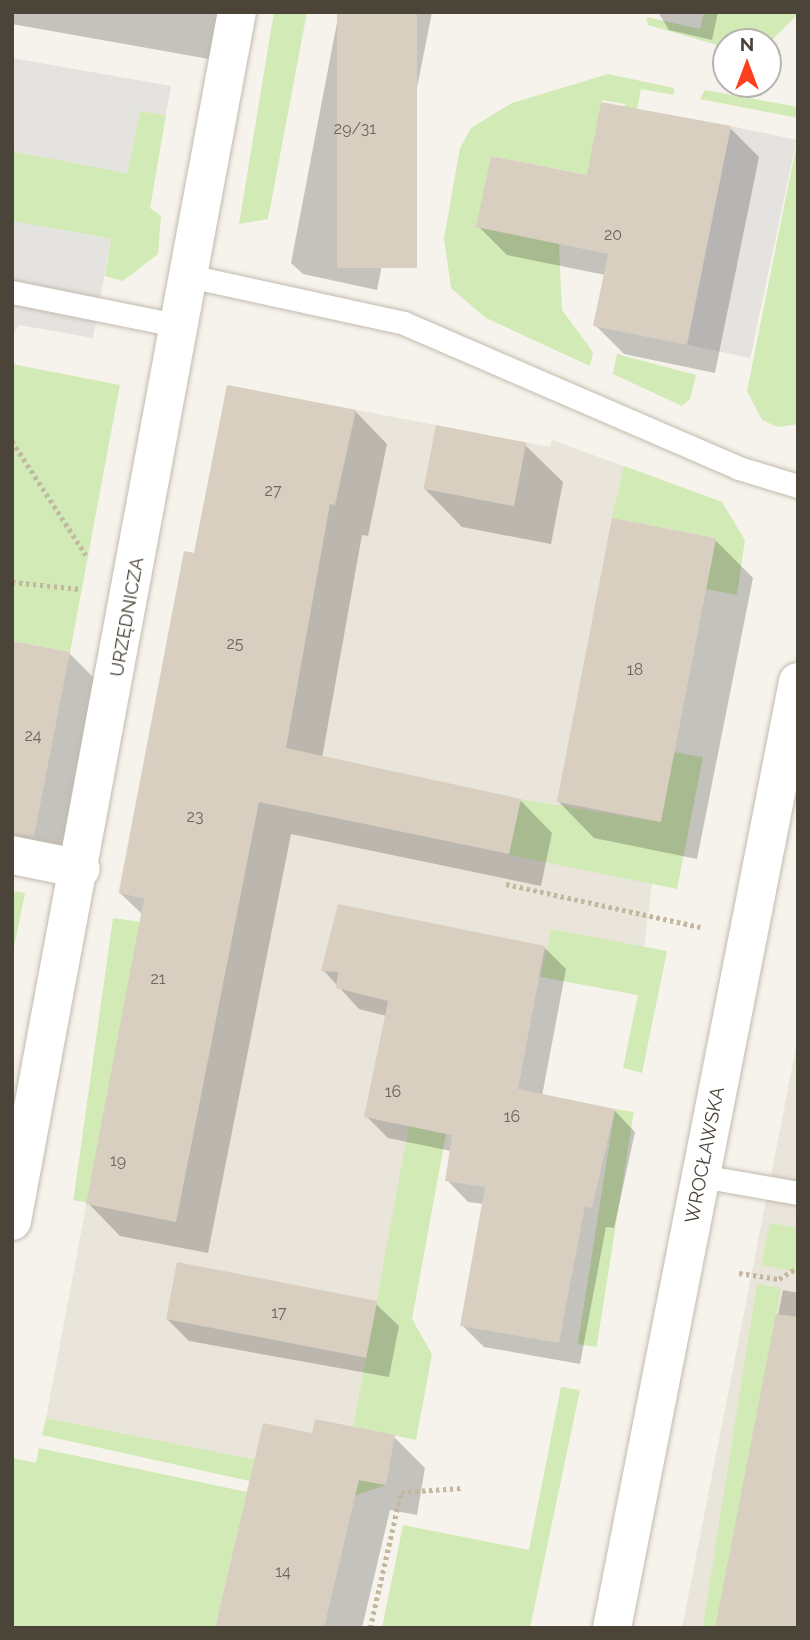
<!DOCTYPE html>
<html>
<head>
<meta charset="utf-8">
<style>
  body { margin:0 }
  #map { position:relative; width:810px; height:1640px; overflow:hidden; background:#f6f3ec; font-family:Raleway,sans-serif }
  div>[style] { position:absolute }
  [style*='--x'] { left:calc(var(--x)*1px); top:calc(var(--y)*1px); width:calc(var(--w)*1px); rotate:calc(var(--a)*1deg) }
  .residential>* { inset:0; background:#eae5da }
  .green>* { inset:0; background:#d2eab5; transform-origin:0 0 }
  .parking>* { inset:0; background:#e5e3e0; transform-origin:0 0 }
  .shadow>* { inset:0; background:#0003 }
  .building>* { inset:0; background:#d8cfc1; transform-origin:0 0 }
  .path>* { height:4.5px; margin-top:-2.25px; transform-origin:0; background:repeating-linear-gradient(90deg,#c4b79f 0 3.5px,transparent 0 7px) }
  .roads { filter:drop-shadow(0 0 2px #c2bbae) drop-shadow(0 0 2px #c2bbae) }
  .lane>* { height:23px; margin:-11.5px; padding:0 11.5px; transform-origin:11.5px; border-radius:11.5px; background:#fff }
  .street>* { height:38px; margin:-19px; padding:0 19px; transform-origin:19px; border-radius:19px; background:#fff }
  span { translate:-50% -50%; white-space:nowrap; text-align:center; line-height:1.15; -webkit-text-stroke:5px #fff; paint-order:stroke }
  .number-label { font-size:16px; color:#6e675b }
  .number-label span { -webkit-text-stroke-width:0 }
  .street-label { font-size:19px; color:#4b4439 }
  .frame { position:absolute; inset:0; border:14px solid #4b4439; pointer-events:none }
  .north { position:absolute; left:712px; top:28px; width:70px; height:70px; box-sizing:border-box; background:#fff; border:2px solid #b7b4b0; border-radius:50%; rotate:0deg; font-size:19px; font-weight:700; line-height:28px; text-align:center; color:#4b4439 }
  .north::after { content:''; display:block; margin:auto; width:24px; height:32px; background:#fc3f1d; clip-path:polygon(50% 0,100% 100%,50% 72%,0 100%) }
</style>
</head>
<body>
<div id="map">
  <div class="residential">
    <i style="clip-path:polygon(227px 385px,550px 447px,552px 440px,722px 502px,660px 822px,638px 995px,443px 958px,343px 1477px,46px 1418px,144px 899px,118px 893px,184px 551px,194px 553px)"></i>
    <i style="clip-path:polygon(798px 1036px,798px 1628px,682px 1628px,783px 1114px)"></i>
  </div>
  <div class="green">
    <i style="clip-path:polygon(274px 12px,307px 12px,268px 219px,239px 224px)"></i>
    <i style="clip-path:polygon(704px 12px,798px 12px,798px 14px,768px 44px,717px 45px,648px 25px,646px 17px,700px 29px)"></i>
    <i style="clip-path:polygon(evenodd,608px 74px,674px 88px,674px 95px,641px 89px,623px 182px,491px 156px,477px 226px,559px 244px,562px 310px,593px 352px,590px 366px,486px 318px,451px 288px,444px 238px,460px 148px,471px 128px,512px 103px,608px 74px,602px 100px,625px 104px,618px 139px,595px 135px,602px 100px)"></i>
    <i style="clip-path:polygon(705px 90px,798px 107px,798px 118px,700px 99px)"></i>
    <i style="clip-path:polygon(140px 111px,166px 115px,150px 208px,161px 216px,158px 254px,123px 281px,105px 276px,111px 239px,12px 221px,12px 151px,127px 173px)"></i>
    <i style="clip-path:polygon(798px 137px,798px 424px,778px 427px,762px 420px,747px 391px)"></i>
    <i style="clip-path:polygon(617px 354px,696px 375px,690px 399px,682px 406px,613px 374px)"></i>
    <i style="clip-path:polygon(12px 364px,120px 385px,70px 652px,12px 641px)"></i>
    <i style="clip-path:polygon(624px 466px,722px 502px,745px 540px,737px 595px,706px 589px,716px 538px,612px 518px)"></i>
    <i style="clip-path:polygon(674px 752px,703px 757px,677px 889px,509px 855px,520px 799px,659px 822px)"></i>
    <i style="clip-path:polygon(12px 891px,25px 893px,12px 957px)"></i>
    <i style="left:113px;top:918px;width:27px;height:285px;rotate:8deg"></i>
    <i style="clip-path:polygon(551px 929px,667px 951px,642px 1073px,623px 1068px,638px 995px,541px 977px)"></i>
    <i style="left:615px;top:1109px;width:19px;height:238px;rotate:9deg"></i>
    <i style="clip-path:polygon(409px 1126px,446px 1134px,412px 1319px,432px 1354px,416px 1440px,353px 1427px)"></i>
    <i style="clip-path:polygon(770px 1223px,798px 1228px,798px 1272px,761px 1265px)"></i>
    <i style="left:757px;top:1284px;width:24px;height:350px;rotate:9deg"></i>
    <i style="clip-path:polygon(561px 1387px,580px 1390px,530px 1628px,382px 1628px,403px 1525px,529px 1550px)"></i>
    <i style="clip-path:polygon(46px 1418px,343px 1477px,386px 1485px,339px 1501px,42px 1435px)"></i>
    <i style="clip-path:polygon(39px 1448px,247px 1492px,215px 1628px,12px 1628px,12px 1458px,36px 1463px)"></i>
  </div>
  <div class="parking">
    <i style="clip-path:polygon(12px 58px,171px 86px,166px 115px,140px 111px,127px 173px,12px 151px)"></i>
    <i style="left:731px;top:126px;width:67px;height:223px;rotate:12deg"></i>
    <i style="clip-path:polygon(12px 221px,111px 239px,93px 338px,19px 325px,12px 337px)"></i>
  </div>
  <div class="shadow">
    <i style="clip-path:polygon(12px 12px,218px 12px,209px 59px,12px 24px)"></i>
    <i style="clip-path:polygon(339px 12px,432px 12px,377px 290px,303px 274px,291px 263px)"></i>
    <i style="clip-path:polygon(658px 12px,718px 12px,712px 40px,669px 30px)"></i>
    <i style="clip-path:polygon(730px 128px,759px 157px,715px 373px,624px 354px,595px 325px,605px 275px,507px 255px,478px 226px)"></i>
    <i style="clip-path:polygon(355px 411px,387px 444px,368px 536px,362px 535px,322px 758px,520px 800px,552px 833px,541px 886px,291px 834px,208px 1253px,120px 1236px,88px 1203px,143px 915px,120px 893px,196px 556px)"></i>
    <i style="clip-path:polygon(525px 445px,563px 482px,551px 544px,462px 527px,425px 489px)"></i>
    <i style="clip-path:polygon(715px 540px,753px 578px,697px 859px,594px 838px,557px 800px)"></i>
    <i style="clip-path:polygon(12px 643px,69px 653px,97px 681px,64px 852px,12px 842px)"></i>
    <i style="clip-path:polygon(544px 947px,566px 969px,542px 1096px,614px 1110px,635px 1132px,614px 1228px,606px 1227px,580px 1364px,484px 1347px,462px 1325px,484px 1204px,468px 1202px,447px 1180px,451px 1151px,388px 1138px,366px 1116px,387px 1016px,359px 1009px,323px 970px)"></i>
    <i style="clip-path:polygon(783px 1290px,798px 1293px,798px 1628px,716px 1628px)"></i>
    <i style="clip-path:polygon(376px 1304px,399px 1326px,389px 1377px,189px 1341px,167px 1319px)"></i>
    <i style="clip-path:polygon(394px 1437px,425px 1468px,417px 1515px,390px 1510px,362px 1628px,217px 1628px)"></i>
  </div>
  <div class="building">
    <i style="left:337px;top:12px;width:80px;height:256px"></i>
    <i style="clip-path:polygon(601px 102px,731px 126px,687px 345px,593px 326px,608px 254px,476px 227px,491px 156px,587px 175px)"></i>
    <i style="clip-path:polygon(227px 385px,356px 410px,335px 505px,330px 504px,286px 748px,521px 799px,509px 854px,259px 802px,176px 1222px,86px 1204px,144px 899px,119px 893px,184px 551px,194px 553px)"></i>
    <i style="left:436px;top:425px;width:92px;height:65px;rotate:11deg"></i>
    <i style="left:612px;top:518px;width:106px;height:289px;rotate:11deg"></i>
    <i style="clip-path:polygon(12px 641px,70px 652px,34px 836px,12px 834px)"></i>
    <i style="clip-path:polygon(338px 904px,545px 946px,518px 1089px,615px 1109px,592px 1208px,585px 1206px,559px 1343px,460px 1326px,485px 1187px,445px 1181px,452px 1135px,364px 1117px,388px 1001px,336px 988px,338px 972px,321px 971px)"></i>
    <i style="left:177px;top:1262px;width:204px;height:58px;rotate:11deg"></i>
    <i style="clip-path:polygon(776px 1314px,798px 1317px,798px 1628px,715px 1628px)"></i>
    <i style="clip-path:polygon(315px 1419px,395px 1435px,386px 1485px,359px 1480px,324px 1628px,215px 1628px,263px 1423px,312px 1433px)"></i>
  </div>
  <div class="path">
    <i style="--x:12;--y:441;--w:136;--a:57"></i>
    <i style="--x:12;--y:582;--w:69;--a:5.8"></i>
    <i style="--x:506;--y:884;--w:199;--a:12.5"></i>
    <i style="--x:739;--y:1273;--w:40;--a:8.5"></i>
    <i style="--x:779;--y:1279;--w:22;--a:-32"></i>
    <i style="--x:370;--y:1628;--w:139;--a:-77.2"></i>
    <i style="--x:401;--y:1492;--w:60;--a:-3.8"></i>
  </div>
  <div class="roads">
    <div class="lane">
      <i style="--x:189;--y:276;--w:220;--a:12.3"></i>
      <i style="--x:404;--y:323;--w:365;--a:23.4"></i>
      <i style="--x:739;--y:468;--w:62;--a:17"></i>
      <i style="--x:12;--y:292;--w:171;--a:11.4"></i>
      <i style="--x:701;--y:1176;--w:98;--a:9.9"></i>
    </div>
    <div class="street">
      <i style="--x:12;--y:855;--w:70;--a:11.5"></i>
      <i style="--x:12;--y:1221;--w:1230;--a:-79.46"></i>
      <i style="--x:612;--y:1628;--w:964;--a:-78.88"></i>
    </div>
  </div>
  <div class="number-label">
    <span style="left:355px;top:129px">29/31</span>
    <span style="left:613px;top:235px">20</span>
    <span style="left:273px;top:491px">27</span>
    <span style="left:235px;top:644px">25</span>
    <span style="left:635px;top:670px">18</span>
    <span style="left:33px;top:736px">24</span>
    <span style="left:195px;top:817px">23</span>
    <span style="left:158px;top:979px">21</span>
    <span style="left:393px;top:1092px">16</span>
    <span style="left:512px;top:1117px">16</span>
    <span style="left:118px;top:1161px">19</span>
    <span style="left:279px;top:1313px">17</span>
    <span style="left:283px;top:1572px">14</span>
  </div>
  <div class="street-label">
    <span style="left:127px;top:617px;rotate:-80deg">URZĘDNICZA</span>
    <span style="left:705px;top:1155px;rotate:-79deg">WROCŁAWSKA</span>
  </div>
  <div class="frame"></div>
  <div class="north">N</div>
</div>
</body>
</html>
